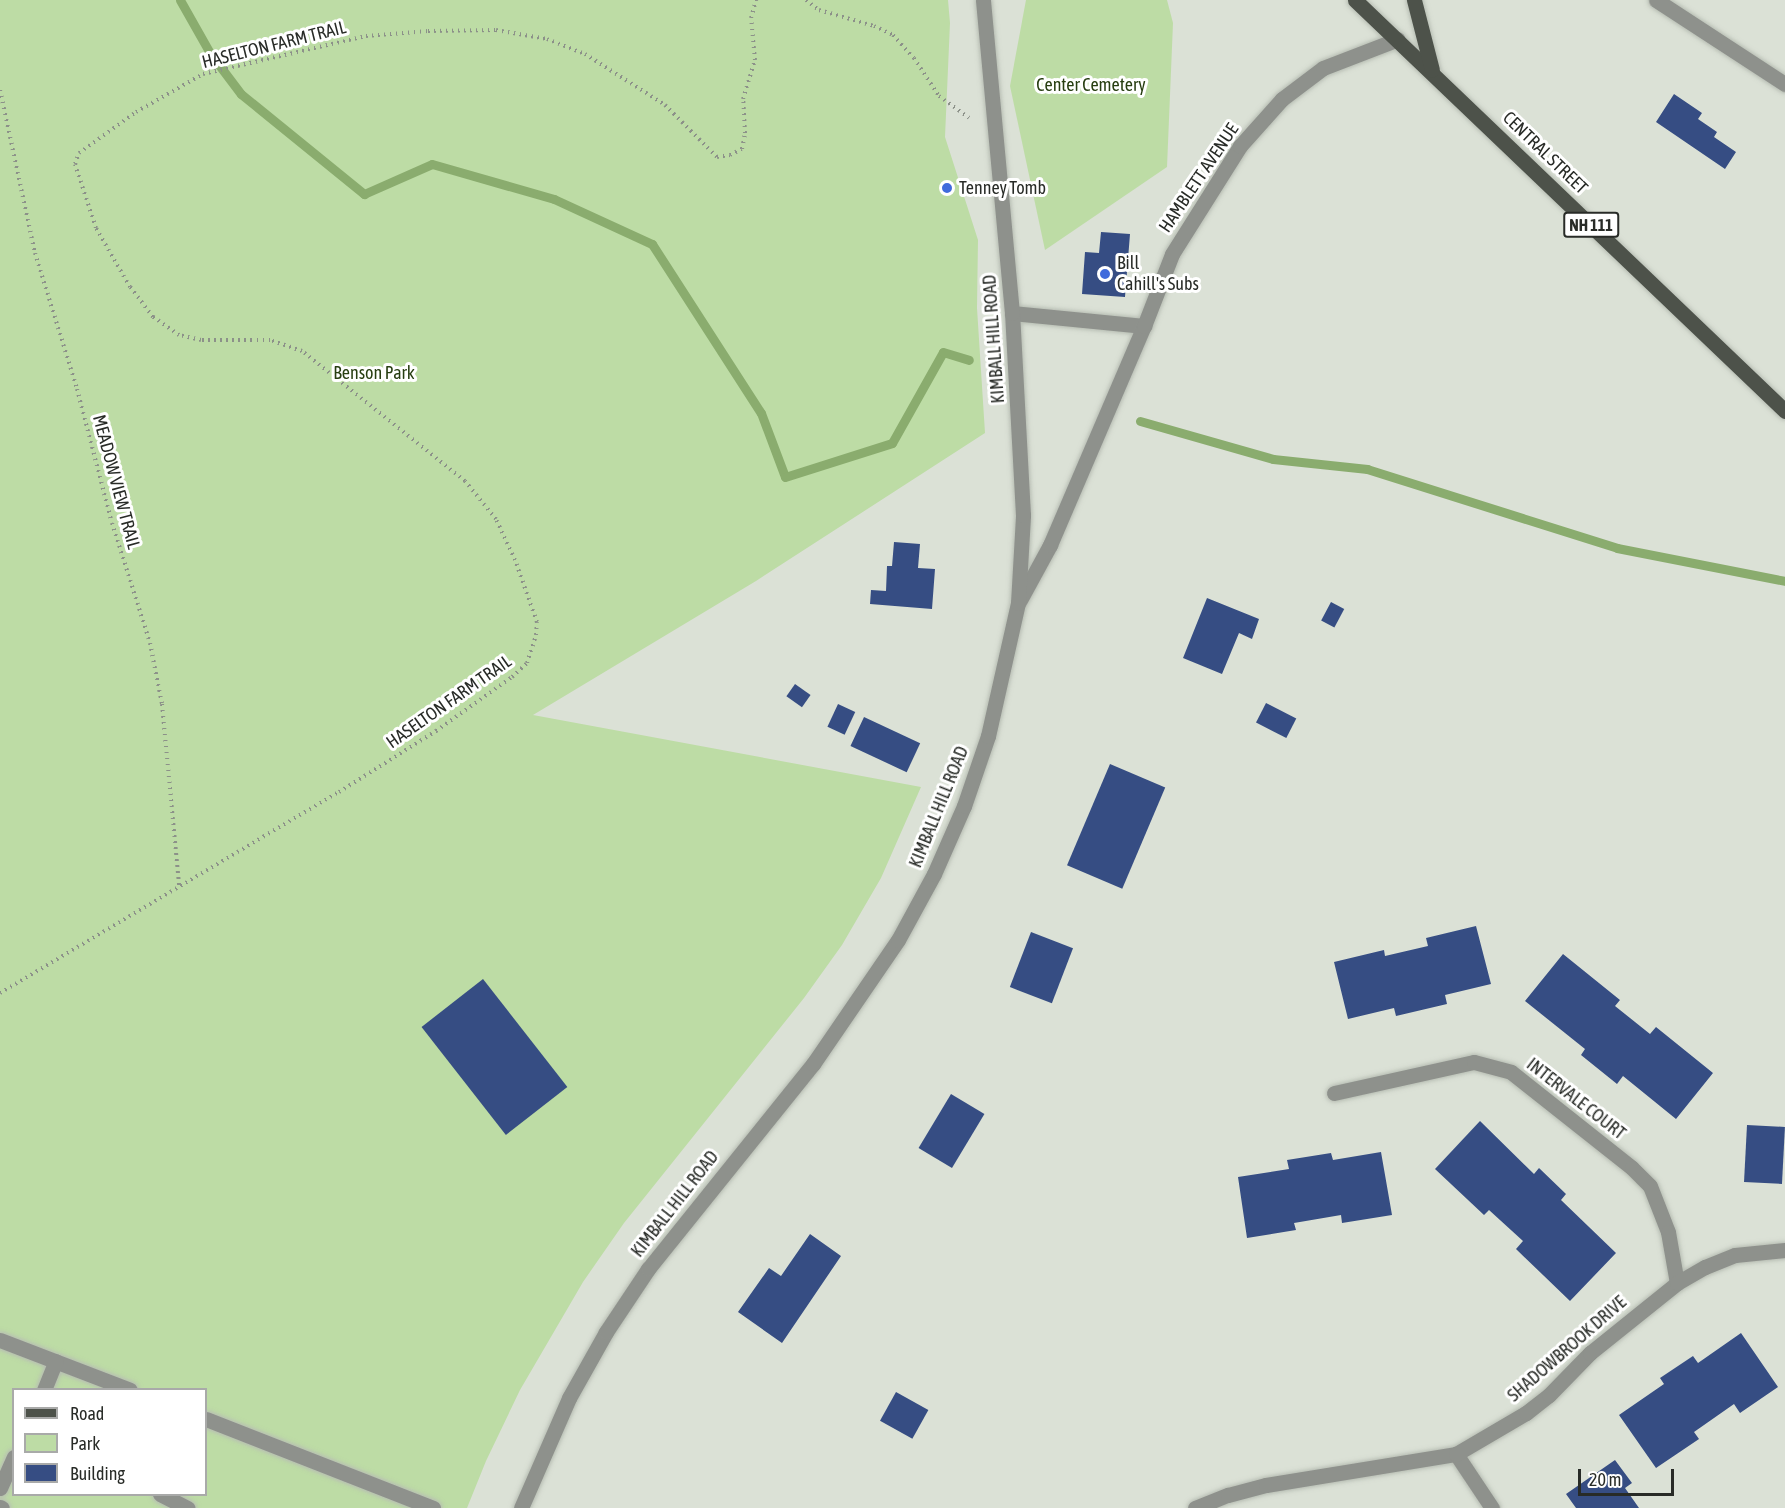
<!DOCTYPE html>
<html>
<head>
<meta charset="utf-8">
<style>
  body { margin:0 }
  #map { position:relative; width:1785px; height:1508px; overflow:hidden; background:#dbe1d6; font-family:"Asap Condensed",sans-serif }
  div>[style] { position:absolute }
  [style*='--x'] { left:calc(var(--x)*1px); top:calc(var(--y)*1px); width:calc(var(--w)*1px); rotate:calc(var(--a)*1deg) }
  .green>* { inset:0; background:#bddca5 }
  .stream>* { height:9px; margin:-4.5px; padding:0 4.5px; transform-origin:4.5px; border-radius:4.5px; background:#8aac6e }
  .building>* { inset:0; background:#364d83; transform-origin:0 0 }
  .path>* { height:4px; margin-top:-2px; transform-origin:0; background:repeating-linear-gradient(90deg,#8c9189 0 1.5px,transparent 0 6px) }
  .roads { filter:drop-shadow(0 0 2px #b7bdb3) drop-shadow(0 0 2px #b7bdb3) }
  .minor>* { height:15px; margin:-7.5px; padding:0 7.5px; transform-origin:7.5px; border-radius:7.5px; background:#8e918c }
  .major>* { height:15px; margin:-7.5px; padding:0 7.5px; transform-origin:7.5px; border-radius:7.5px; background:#4d524a }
  .dots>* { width:16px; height:16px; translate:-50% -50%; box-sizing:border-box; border:3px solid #fff; border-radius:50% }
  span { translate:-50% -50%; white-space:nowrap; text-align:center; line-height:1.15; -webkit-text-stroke:6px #fff; paint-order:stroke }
  .shield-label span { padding:2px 4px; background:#fff; border:2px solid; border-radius:4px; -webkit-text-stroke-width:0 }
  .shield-label { font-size:16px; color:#282b27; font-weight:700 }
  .street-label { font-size:18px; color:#282b27 }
  .park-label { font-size:18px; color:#273e11 }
  .poi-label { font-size:18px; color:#282b27 }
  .left { translate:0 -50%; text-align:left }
  .legend { position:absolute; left:12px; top:1388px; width:195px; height:108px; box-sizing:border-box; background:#fff; border:2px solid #a9aaa9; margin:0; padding:8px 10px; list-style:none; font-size:18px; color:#282b27 }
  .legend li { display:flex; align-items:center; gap:12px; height:30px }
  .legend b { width:30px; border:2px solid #a9aaa9 }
  .scale { position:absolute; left:1578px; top:1469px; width:96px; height:27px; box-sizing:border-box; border:3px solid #282b27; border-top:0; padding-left:8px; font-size:18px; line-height:21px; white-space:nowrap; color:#282b27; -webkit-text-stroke:4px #fff; paint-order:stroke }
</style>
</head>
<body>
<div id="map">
  <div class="green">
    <i style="clip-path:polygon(evenodd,0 0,948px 0,950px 23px,945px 137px,978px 240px,977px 308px,985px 433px,756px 581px,533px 715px,921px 787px,881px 878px,842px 945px,804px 998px,624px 1223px,583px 1282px,520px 1390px,486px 1461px,467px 1508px,0 1508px,0 0,14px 1390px,206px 1390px,206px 1494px,14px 1494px,14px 1390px)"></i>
    <i style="clip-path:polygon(1026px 0,1167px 0,1173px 23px,1167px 167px,1045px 250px,1010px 86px)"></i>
  </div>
  <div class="stream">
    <i style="--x:180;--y:0;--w:61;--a:60.5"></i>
    <i style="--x:210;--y:53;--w:51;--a:52.9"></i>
    <i style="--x:241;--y:94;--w:159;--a:39.1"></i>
    <i style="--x:364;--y:194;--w:74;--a:-23.8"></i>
    <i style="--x:432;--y:164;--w:127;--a:16"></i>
    <i style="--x:554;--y:199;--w:108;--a:24.7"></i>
    <i style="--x:652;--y:244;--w:201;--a:57.2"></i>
    <i style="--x:761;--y:413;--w:68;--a:69.4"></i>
    <i style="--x:785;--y:477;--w:112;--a:-17.6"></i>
    <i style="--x:892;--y:443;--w:104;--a:-60.7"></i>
    <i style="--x:943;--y:352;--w:27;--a:17"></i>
    <i style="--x:1140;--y:421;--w:138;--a:15.9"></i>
    <i style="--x:1273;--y:459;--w:95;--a:6.1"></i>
    <i style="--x:1367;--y:469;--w:262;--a:17.5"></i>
    <i style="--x:1617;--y:548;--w:171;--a:11.1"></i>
  </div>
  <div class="building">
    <i style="clip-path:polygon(1674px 94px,1702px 113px,1698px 119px,1717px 132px,1714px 137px,1736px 152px,1725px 169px,1656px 122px)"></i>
    <i style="clip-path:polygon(1101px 232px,1130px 234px,1125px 297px,1082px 294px,1085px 252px,1099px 253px)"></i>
    <i style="clip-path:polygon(894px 542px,920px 544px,918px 568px,935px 569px,932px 609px,870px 604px,871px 590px,886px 591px,887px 566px,892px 566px)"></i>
    <i style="clip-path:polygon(1207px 598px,1259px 619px,1252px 639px,1239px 633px,1222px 674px,1183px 658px)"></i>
    <i style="left:1331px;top:602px;width:15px;height:21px;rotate:28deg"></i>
    <i style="left:795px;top:684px;width:19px;height:15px;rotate:35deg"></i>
    <i style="left:1266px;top:703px;width:34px;height:22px;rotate:27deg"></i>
    <i style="left:838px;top:704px;width:19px;height:25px;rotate:25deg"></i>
    <i style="left:864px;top:717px;width:62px;height:32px;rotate:25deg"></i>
    <i style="left:1110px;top:764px;width:60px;height:110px;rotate:23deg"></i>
    <i style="clip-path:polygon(1476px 926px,1491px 984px,1445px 995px,1447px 1004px,1396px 1016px,1394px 1008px,1348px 1019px,1334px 962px,1384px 950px,1385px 956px,1428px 946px,1426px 938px)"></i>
    <i style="left:1031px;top:932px;width:45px;height:59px;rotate:21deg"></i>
    <i style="clip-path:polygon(1563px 954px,1620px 1000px,1615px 1006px,1650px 1034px,1656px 1027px,1713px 1073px,1676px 1119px,1623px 1076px,1617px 1084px,1581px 1055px,1585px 1049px,1525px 1001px)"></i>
    <i style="left:483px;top:979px;width:137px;height:78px;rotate:52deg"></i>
    <i style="left:951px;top:1094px;width:39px;height:63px;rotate:31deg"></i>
    <i style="clip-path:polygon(1480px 1121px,1534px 1174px,1539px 1168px,1566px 1194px,1561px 1200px,1616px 1253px,1570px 1301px,1516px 1249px,1523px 1241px,1489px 1210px,1484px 1215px,1435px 1169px)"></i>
    <i style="left:1747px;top:1125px;width:38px;height:57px;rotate:3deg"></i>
    <i style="clip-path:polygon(1381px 1152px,1392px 1215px,1342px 1223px,1341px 1215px,1294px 1223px,1296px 1230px,1247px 1238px,1238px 1177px,1289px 1169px,1287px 1160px,1331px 1153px,1333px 1160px)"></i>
    <i style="clip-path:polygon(810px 1234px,841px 1256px,782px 1343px,738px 1312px,769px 1268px,781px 1276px)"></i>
    <i style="clip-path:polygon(1741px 1333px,1778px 1387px,1740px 1413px,1734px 1404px,1694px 1432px,1699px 1439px,1656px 1468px,1619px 1415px,1664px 1384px,1660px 1378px,1693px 1356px,1698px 1363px)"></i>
    <i style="left:896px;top:1392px;width:37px;height:33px;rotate:29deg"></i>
    <i style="clip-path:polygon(1615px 1460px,1632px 1483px,1625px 1488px,1639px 1508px,1576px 1508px,1566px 1494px)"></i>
  </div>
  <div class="path">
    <i style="--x:806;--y:0;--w:16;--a:38"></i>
    <i style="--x:819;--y:10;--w:57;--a:16.2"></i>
    <i style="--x:874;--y:26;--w:21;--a:25"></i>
    <i style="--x:893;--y:35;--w:31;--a:48"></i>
    <i style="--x:914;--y:58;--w:45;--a:56.7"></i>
    <i style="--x:939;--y:96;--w:37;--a:36"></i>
    <i style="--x:0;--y:90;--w:167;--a:77.9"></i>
    <i style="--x:35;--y:253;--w:142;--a:72.8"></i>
    <i style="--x:77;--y:389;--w:138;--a:75.4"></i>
    <i style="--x:112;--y:523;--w:126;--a:72.4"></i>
    <i style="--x:150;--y:643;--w:62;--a:78.9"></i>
    <i style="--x:162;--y:704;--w:182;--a:84.6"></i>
    <i style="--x:0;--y:993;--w:394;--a:-30.7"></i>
    <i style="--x:339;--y:792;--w:115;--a:-32.2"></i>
    <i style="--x:436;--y:731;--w:93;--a:-35.4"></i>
    <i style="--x:512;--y:677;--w:21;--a:-43"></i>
    <i style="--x:527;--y:663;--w:29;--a:-72"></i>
    <i style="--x:536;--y:635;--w:13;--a:-86"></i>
    <i style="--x:537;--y:622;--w:66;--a:-109.5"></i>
    <i style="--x:515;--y:560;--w:45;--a:-114.9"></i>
    <i style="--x:496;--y:519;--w:49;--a:-129.2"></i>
    <i style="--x:465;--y:481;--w:208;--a:-141.4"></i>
    <i style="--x:302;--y:351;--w:34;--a:-161"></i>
    <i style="--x:270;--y:340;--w:69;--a:180"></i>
    <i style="--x:201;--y:340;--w:23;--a:-167"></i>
    <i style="--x:179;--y:335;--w:32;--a:-145"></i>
    <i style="--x:153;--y:317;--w:38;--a:-127"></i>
    <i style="--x:130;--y:287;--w:68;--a:-120"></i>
    <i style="--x:96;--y:228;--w:67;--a:-108.2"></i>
    <i style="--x:75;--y:164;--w:12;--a:-70"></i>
    <i style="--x:79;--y:153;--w:70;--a:-35.7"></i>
    <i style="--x:136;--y:112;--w:77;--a:-29.6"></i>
    <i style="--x:203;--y:74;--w:167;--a:-13.1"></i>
    <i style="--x:366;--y:36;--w:62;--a:-4.6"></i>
    <i style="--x:428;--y:31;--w:68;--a:-0.8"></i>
    <i style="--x:496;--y:30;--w:52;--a:10"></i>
    <i style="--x:547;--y:39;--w:41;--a:21.5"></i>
    <i style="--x:585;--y:54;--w:95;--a:32.5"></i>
    <i style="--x:665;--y:105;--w:74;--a:45"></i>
    <i style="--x:717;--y:157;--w:13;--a:-9"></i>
    <i style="--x:730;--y:155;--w:13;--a:-27"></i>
    <i style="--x:742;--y:149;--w:16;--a:-79"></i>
    <i style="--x:745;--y:133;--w:34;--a:-93"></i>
    <i style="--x:743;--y:99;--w:41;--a:-72.9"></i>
    <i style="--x:755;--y:60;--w:42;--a:-95.4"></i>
    <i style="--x:751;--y:18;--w:19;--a:-74"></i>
  </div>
  <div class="roads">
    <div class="minor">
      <i style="--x:1656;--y:0;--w:154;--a:33.1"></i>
      <i style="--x:1012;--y:313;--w:133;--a:5.6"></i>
      <i style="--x:1020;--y:600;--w:63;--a:-61.4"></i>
      <i style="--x:1050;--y:545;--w:238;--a:-66.8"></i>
      <i style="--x:1144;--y:326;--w:77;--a:-68.7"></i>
      <i style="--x:1172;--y:254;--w:128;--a:-57.8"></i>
      <i style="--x:1240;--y:146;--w:63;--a:-48.2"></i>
      <i style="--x:1282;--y:99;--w:51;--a:-37.1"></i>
      <i style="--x:1323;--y:68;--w:80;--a:-21.1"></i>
      <i style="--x:1334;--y:1093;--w:143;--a:-12.5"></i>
      <i style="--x:1474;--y:1062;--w:38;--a:15"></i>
      <i style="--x:1511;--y:1072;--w:154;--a:38.4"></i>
      <i style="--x:1632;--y:1168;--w:25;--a:45"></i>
      <i style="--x:1650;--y:1186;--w:49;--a:68.6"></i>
      <i style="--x:1668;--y:1232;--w:52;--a:80"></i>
      <i style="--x:0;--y:1340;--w:139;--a:21"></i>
      <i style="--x:44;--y:1390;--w:31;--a:-68"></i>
      <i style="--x:206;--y:1419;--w:244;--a:21.4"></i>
      <i style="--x:1456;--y:1454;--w:65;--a:56.3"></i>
      <i style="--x:0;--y:1488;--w:34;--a:-66"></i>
      <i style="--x:160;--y:1494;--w:31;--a:27"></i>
      <i style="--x:0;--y:1507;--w:2;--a:27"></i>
      <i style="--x:521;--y:1508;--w:120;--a:-66.4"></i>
      <i style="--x:569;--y:1398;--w:76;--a:-60.7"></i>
      <i style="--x:606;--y:1332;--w:76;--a:-56.3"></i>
      <i style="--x:648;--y:1269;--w:263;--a:-51.2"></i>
      <i style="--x:813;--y:1064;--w:150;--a:-55.6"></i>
      <i style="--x:898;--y:940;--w:75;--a:-61.4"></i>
      <i style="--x:934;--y:874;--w:74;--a:-66.2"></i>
      <i style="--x:964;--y:806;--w:74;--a:-71.1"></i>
      <i style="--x:988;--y:736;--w:136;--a:-77.3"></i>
      <i style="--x:1018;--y:603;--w:88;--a:-86.7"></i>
      <i style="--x:1023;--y:515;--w:202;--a:-93.1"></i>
      <i style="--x:1012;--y:313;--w:314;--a:-95.3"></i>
      <i style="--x:1195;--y:1508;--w:35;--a:-22"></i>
      <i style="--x:1228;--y:1495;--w:39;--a:-15"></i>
      <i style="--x:1266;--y:1485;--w:193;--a:-9.3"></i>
      <i style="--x:1456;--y:1454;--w:81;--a:-30.4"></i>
      <i style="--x:1526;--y:1413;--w:29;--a:-38"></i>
      <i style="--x:1549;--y:1395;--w:59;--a:-45.7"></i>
      <i style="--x:1590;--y:1353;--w:112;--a:-38.8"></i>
      <i style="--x:1677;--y:1283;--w:32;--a:-30"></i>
      <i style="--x:1705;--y:1267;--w:32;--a:-22"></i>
      <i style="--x:1735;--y:1255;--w:50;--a:-5.7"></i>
    </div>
    <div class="major">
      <i style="--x:1355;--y:0;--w:595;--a:43.71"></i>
      <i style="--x:1414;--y:0;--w:72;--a:75.6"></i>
    </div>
  </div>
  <div class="dots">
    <i style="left:947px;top:188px;background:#406bdc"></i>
    <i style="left:1105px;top:274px;background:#406bdc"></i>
  </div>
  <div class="shield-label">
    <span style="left:1591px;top:225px">NH 111</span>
  </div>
  <div class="street-label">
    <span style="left:274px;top:45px;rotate:-14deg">HASELTON FARM TRAIL</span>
    <span style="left:1545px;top:153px;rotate:44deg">CENTRAL STREET</span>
    <span style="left:1199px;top:178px;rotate:-56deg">HAMBLETT AVENUE</span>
    <span style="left:994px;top:339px;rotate:-94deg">KIMBALL HILL ROAD</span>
    <span style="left:116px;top:482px;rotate:75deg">MEADOW VIEW TRAIL</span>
    <span style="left:449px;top:702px;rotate:-35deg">HASELTON FARM TRAIL</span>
    <span style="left:939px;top:807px;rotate:-68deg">KIMBALL HILL ROAD</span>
    <span style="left:1576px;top:1099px;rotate:38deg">INTERVALE COURT</span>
    <span style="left:675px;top:1204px;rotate:-52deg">KIMBALL HILL ROAD</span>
    <span style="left:1567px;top:1349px;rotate:-41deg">SHADOWBROOK DRIVE</span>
  </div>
  <div class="park-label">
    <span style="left:1091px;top:85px">Center Cemetery</span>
    <span style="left:374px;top:373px">Benson Park</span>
  </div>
  <div class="poi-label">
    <span class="left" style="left:959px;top:188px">Tenney Tomb</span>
    <span class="left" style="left:1117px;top:274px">Bill<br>Cahill's Subs</span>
  </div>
  <ul class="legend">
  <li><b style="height:8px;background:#4d524a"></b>Road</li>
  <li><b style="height:16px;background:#bddca5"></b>Park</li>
  <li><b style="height:16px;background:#364d83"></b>Building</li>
  </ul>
  <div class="scale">20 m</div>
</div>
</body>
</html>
